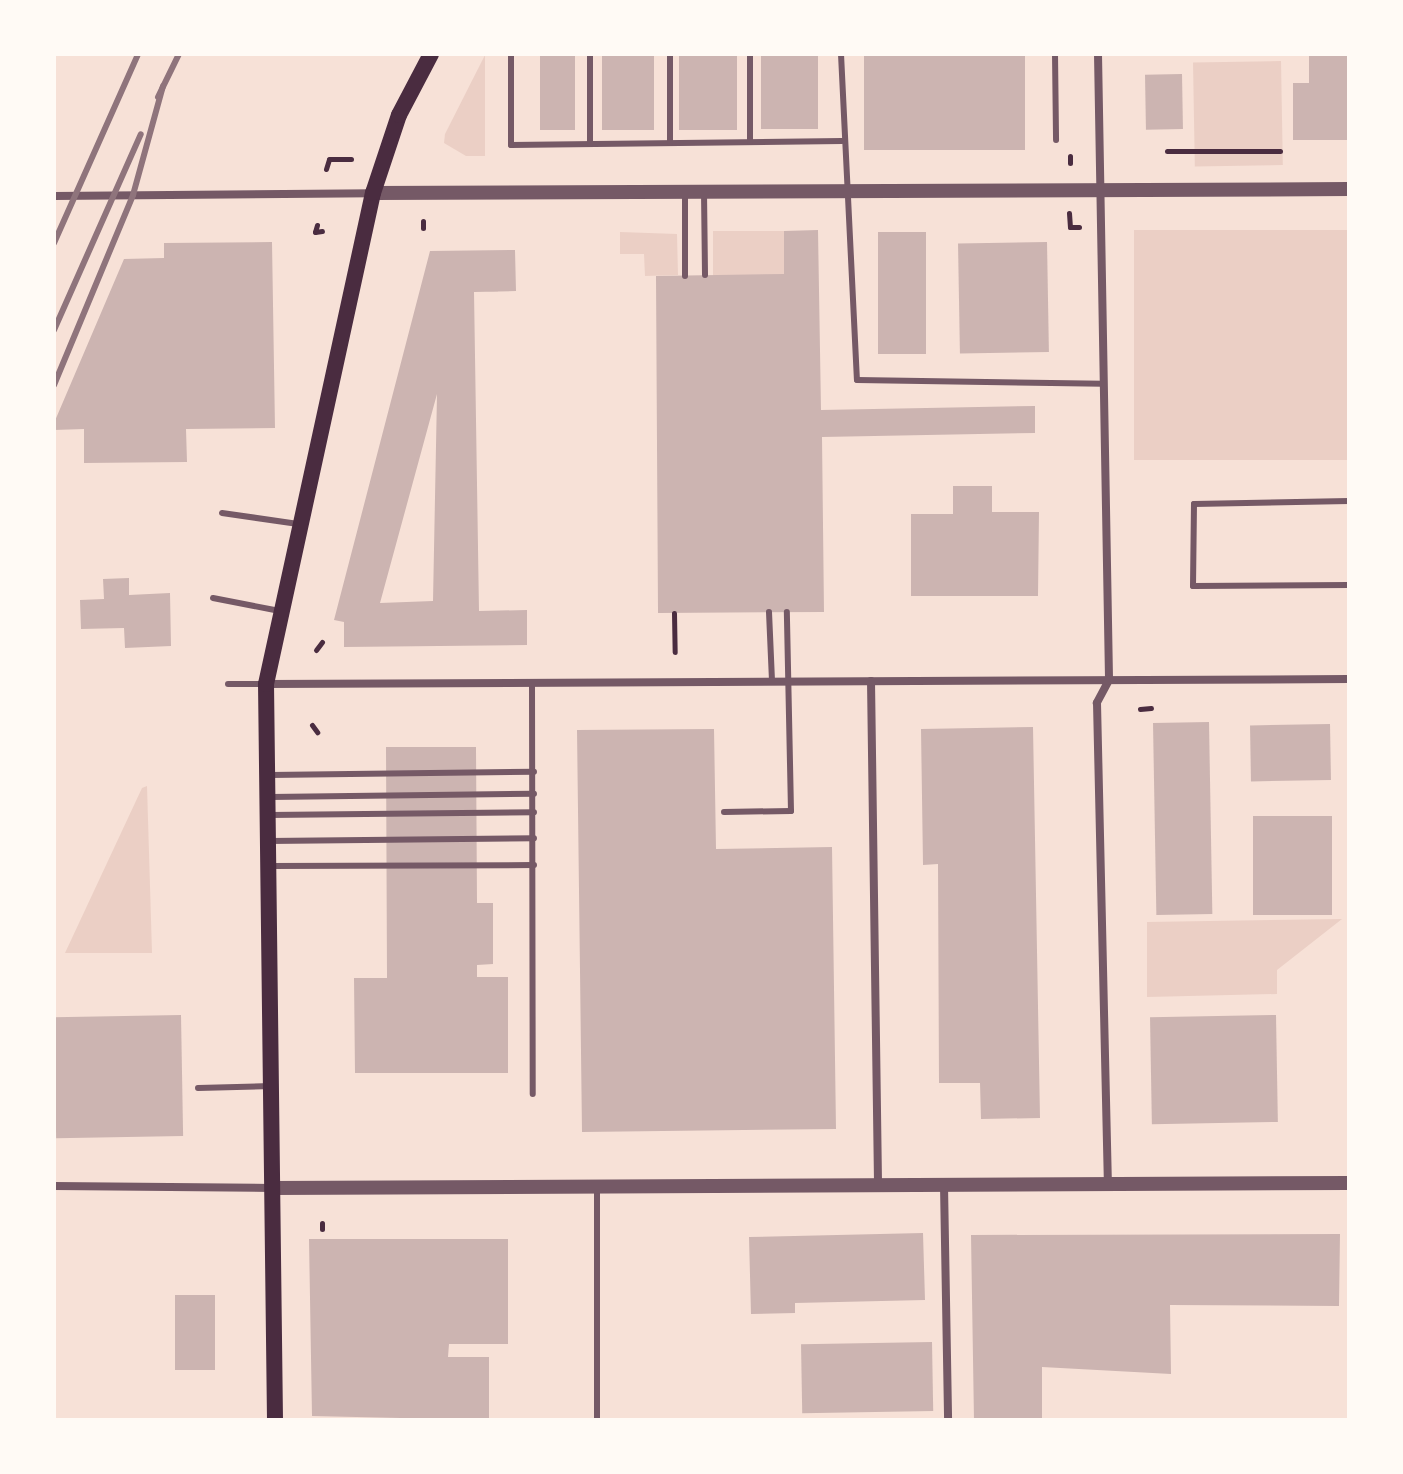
<!DOCTYPE html>
<html>
<head>
<meta charset="utf-8">
<style>
  body { margin:0 }
  #map { position:relative; width:1403px; height:1474px; overflow:hidden; background:#f7e1d7; font-family:"Varela Round",sans-serif }
  div>[style] { position:absolute }
  [style*='--x'] { left:calc(var(--x)*1px); top:calc(var(--y)*1px); width:calc(var(--w)*1px); rotate:calc(var(--a)*1deg) }
  .green>* { inset:0; background:#ebcfc5; transform-origin:0 0 }
  .building>* { inset:0; background:#ccb4b1; transform-origin:0 0 }
  .path>* { height:5px; margin:-2.5px; padding:0 2.5px; transform-origin:2.5px; border-radius:2.5px; background:#4a2c40 }
  .service>* { height:6px; margin:-3px; padding:0 3px; transform-origin:3px; border-radius:3px; background:#755966 }
  .minor>* { height:8px; margin:-4px; padding:0 4px; transform-origin:4px; border-radius:4px; background:#755966 }
  .tertiary>* { height:14px; margin:-7px; padding:0 7px; transform-origin:7px; border-radius:7px; background:#755966 }
  .secondary>* { height:16px; margin:-8px; padding:0 8px; transform-origin:8px; border-radius:8px; background:#4a2c40 }
  .rail>* { height:6px; margin:-3px; padding:0 3px; transform-origin:3px; border-radius:3px; background:#8f747c }
  span { translate:-50% -50%; white-space:nowrap; text-align:center; line-height:1.15; -webkit-text-stroke:6px #fffaf5; paint-order:stroke }
  .frame { position:absolute; inset:0; border:56px solid #fffaf5; pointer-events:none }
</style>
</head>
<body>
<div id="map">
  <div class="green">
    <i style="clip-path:polygon(485px 55px,485px 156px,466px 156px,444px 143px,445px 134px)"></i>
    <i style="left:1281px;top:61px;width:104px;height:88px;rotate:89deg"></i>
    <i style="left:1349px;top:230px;width:230px;height:215px;rotate:90deg"></i>
    <i style="left:713px;top:231px;width:71px;height:45px"></i>
    <i style="clip-path:polygon(620px 232px,677px 234px,678px 275px,645px 276px,644px 254px,620px 254px)"></i>
    <i style="clip-path:polygon(147px 786px,152px 953px,65px 953px,142px 788px)"></i>
    <i style="clip-path:polygon(1342px 919px,1277px 970px,1277px 994px,1147px 997px,1147px 922px)"></i>
  </div>
  <div class="building">
    <i style="left:540px;top:54px;width:35px;height:76px"></i>
    <i style="left:602px;top:54px;width:52px;height:76px"></i>
    <i style="left:679px;top:54px;width:58px;height:76px"></i>
    <i style="left:761px;top:54px;width:57px;height:75px"></i>
    <i style="left:864px;top:54px;width:161px;height:96px"></i>
    <i style="clip-path:polygon(1309px 54px,1349px 54px,1349px 140px,1293px 140px,1293px 83px,1309px 83px)"></i>
    <i style="left:1182px;top:74px;width:55px;height:37px;rotate:89deg"></i>
    <i style="clip-path:polygon(818px 230px,821px 410px,1035px 406px,1035px 433px,822px 437px,824px 612px,658px 613px,656px 276px,784px 274px,784px 231px)"></i>
    <i style="left:926px;top:232px;width:122px;height:48px;rotate:90deg"></i>
    <i style="clip-path:polygon(272px 242px,275px 428px,186px 429px,187px 462px,84px 463px,84px 429px,54px 430px,54px 423px,124px 259px,164px 258px,164px 243px)"></i>
    <i style="left:1047px;top:242px;width:110px;height:89px;rotate:89deg"></i>
    <i style="clip-path:polygon(evenodd,515px 250px,516px 291px,474px 292px,479px 611px,527px 610px,527px 645px,344px 647px,344px 622px,334px 620px,430px 251px,515px 250px,437px 394px,433px 601px,380px 603px,437px 394px)"></i>
    <i style="clip-path:polygon(953px 486px,992px 486px,992px 512px,1039px 512px,1038px 596px,911px 596px,911px 514px,953px 514px)"></i>
    <i style="clip-path:polygon(129px 578px,129px 595px,170px 593px,171px 646px,125px 648px,124px 628px,81px 629px,80px 600px,104px 599px,103px 579px)"></i>
    <i style="left:1209px;top:722px;width:192px;height:56px;rotate:89deg"></i>
    <i style="left:1330px;top:724px;width:56px;height:80px;rotate:89deg"></i>
    <i style="clip-path:polygon(1033px 727px,1040px 1118px,981px 1119px,980px 1083px,939px 1083px,938px 864px,923px 865px,921px 729px)"></i>
    <i style="clip-path:polygon(714px 729px,716px 849px,832px 847px,836px 1129px,582px 1132px,577px 730px)"></i>
    <i style="clip-path:polygon(386px 747px,476px 747px,477px 903px,493px 903px,493px 964px,477px 965px,477px 977px,508px 977px,508px 1073px,355px 1073px,354px 978px,387px 978px)"></i>
    <i style="left:1332px;top:816px;width:99px;height:79px;rotate:90deg"></i>
    <i style="left:181px;top:1015px;width:121px;height:127px;rotate:89deg"></i>
    <i style="left:1276px;top:1015px;width:107px;height:126px;rotate:89deg"></i>
    <i style="clip-path:polygon(923px 1233px,925px 1300px,795px 1303px,795px 1313px,751px 1314px,749px 1237px)"></i>
    <i style="clip-path:polygon(1340px 1234px,1339px 1306px,1170px 1305px,1171px 1374px,1042px 1367px,1042px 1420px,974px 1420px,971px 1235px)"></i>
    <i style="clip-path:polygon(309px 1239px,508px 1239px,508px 1344px,449px 1344px,448px 1357px,489px 1357px,489px 1420px,312px 1416px)"></i>
    <i style="left:175px;top:1295px;width:40px;height:75px"></i>
    <i style="left:932px;top:1342px;width:69px;height:131px;rotate:89deg"></i>
  </div>
  <div class="path">
    <i style="--x:1167;--y:151;--w:113;--a:0"></i>
    <i style="--x:1070;--y:156;--w:7;--a:90"></i>
    <i style="--x:326;--y:169;--w:10;--a:-73"></i>
    <i style="--x:329;--y:159;--w:22;--a:0"></i>
    <i style="--x:1069;--y:213;--w:14;--a:86"></i>
    <i style="--x:1070;--y:227;--w:9;--a:0"></i>
    <i style="--x:423;--y:221;--w:7;--a:90"></i>
    <i style="--x:317;--y:225;--w:7;--a:106"></i>
    <i style="--x:315;--y:232;--w:7;--a:-8"></i>
    <i style="--x:674;--y:613;--w:39;--a:89"></i>
    <i style="--x:316;--y:650;--w:10;--a:-53"></i>
    <i style="--x:1140;--y:709;--w:11;--a:-5"></i>
    <i style="--x:312;--y:725;--w:9;--a:54"></i>
    <i style="--x:322;--y:1229;--w:6;--a:-90"></i>
  </div>
  <div class="service">
    <i style="--x:511;--y:54;--w:91;--a:90"></i>
    <i style="--x:511;--y:145;--w:331;--a:-0.7"></i>
    <i style="--x:590;--y:54;--w:90;--a:90"></i>
    <i style="--x:670;--y:54;--w:89;--a:90"></i>
    <i style="--x:750;--y:54;--w:88;--a:90"></i>
    <i style="--x:841;--y:54;--w:326;--a:87.2"></i>
    <i style="--x:857;--y:380;--w:246;--a:0.9"></i>
    <i style="--x:1055;--y:54;--w:86;--a:89.3"></i>
    <i style="--x:685;--y:192;--w:84;--a:90"></i>
    <i style="--x:704;--y:192;--w:83;--a:89.3"></i>
    <i style="--x:1349;--y:501;--w:155;--a:178.9"></i>
    <i style="--x:1194;--y:504;--w:82;--a:90.7"></i>
    <i style="--x:1193;--y:586;--w:156;--a:-0.4"></i>
    <i style="--x:222;--y:513;--w:77;--a:8.2"></i>
    <i style="--x:213;--y:598;--w:68;--a:11"></i>
    <i style="--x:769;--y:612;--w:70;--a:87.5"></i>
    <i style="--x:532;--y:682;--w:412;--a:89.9"></i>
    <i style="--x:228;--y:684;--w:38;--a:0"></i>
    <i style="--x:270;--y:775;--w:264;--a:-0.7"></i>
    <i style="--x:270;--y:797;--w:264;--a:-0.7"></i>
    <i style="--x:724;--y:812;--w:67;--a:-0.9"></i>
    <i style="--x:791;--y:811;--w:199;--a:-91.2"></i>
    <i style="--x:269;--y:815;--w:265;--a:-0.6"></i>
    <i style="--x:269;--y:841;--w:265;--a:-0.6"></i>
    <i style="--x:270;--y:866;--w:264;--a:-0.2"></i>
    <i style="--x:198;--y:1088;--w:73;--a:-1.6"></i>
    <i style="--x:597;--y:1188;--w:232;--a:90"></i>
  </div>
  <div class="minor">
    <i style="--x:1098;--y:54;--w:626;--a:88.99"></i>
    <i style="--x:1109;--y:680;--w:26;--a:118"></i>
    <i style="--x:1097;--y:703;--w:482;--a:88.7"></i>
    <i style="--x:54;--y:196;--w:319;--a:-0.5"></i>
    <i style="--x:871;--y:681;--w:504;--a:89.2"></i>
    <i style="--x:266;--y:684;--w:1083;--a:-0.26"></i>
    <i style="--x:944;--y:1185;--w:235;--a:89"></i>
    <i style="--x:54;--y:1186;--w:218;--a:0.5"></i>
  </div>
  <div class="tertiary">
    <i style="--x:373;--y:193;--w:976;--a:-0.23"></i>
    <i style="--x:272;--y:1188;--w:1077;--a:-0.27"></i>
  </div>
  <div class="secondary">
    <i style="--x:275;--y:1420;--w:736;--a:-90.7"></i>
    <i style="--x:266;--y:684;--w:503;--a:-77.71"></i>
    <i style="--x:373;--y:193;--w:82;--a:-71.6"></i>
    <i style="--x:399;--y:115;--w:69;--a:-62.3"></i>
  </div>
  <div class="rail">
    <i style="--x:158;--y:97;--w:48;--a:-64"></i>
    <i style="--x:54;--y:243;--w:207;--a:-66"></i>
    <i style="--x:54;--y:330;--w:214;--a:-66.1"></i>
    <i style="--x:54;--y:385;--w:206;--a:-67.4"></i>
    <i style="--x:133;--y:195;--w:113;--a:-74.6"></i>
  </div>
  <div class="frame"></div>
</div>
</body>
</html>
